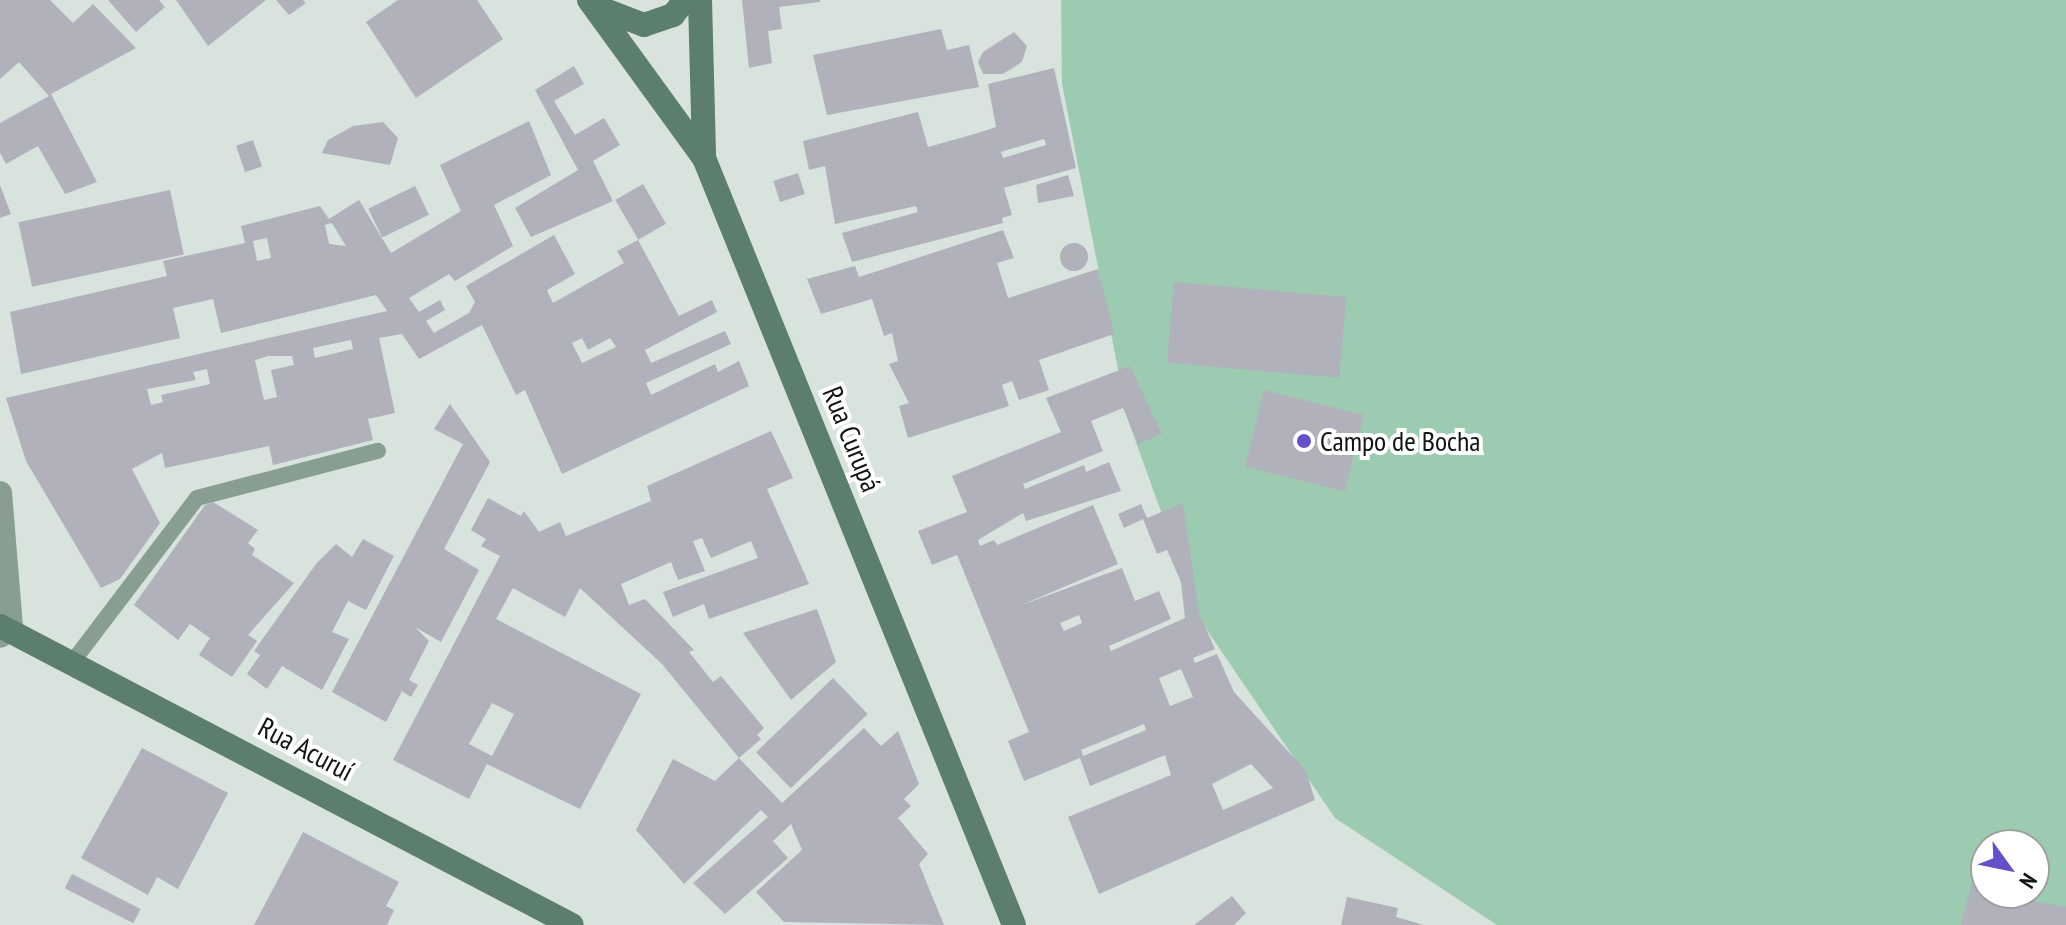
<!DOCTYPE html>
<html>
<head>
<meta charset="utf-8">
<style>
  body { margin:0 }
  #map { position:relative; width:2066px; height:925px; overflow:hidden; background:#d8e3dd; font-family:"PT Sans Narrow",sans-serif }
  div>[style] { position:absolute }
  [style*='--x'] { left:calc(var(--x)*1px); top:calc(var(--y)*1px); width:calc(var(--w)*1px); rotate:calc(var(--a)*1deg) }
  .green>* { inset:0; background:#9dcbb2 }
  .building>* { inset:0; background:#b0b1bb; transform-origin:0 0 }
  .round { border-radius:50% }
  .lane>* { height:16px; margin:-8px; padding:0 8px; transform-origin:8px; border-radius:8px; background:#879e91 }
  .street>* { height:24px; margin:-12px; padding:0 12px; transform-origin:12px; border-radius:12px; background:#879e91 }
  .secondary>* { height:24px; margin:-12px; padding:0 12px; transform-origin:12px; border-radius:12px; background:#5c7e6c }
  .dots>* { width:22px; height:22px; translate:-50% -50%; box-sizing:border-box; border:4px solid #fff; border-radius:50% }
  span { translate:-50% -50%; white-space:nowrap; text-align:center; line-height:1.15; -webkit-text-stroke:8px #fff; paint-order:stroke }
  .street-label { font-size:28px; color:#0f1311 }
  .poi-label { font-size:28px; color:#0f1311 }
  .left { translate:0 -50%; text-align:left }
  .north { position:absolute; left:1970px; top:829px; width:80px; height:80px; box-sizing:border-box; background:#fff; border:2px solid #9fa1a0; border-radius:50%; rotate:123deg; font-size:22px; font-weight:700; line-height:32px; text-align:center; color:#0f1311 }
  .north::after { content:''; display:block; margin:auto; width:28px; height:36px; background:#6451ca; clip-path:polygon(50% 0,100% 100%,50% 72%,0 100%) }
</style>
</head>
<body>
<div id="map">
  <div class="green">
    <i style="clip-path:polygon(evenodd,1061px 0,2066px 0,2066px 925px,1497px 925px,1335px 818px,1200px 620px,1128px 420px,1062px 84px,1061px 0,1986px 845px,2034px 845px,2034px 893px,1986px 893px,1986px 845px)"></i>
  </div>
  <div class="building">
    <i style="clip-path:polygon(0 0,50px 0,73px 23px,93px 4px,136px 48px,51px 94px,97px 182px,65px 194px,38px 146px,6px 164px,0 153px,0 123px,49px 96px,19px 62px,0 79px)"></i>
    <i style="clip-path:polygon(108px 0,159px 0,165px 7px,136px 32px)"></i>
    <i style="clip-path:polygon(176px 0,266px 0,208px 46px)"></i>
    <i style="clip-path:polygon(276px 0,303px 0,306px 3px,289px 15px)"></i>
    <i style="clip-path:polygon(398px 0,477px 0,503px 39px,416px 98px,366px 22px)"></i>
    <i style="clip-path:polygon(742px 0,820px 0,820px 2px,779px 7px,782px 29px,768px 31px,772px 63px,749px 68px)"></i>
    <i style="clip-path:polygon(941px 29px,947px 50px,969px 45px,979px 87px,827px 115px,813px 55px)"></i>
    <i style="clip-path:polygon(1014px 32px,1027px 46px,1022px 62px,1003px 74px,983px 74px,978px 62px,983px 52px)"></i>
    <i style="clip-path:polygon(574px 66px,584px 84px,554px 101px,575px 135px,604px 118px,620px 145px,593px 161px,613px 201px,531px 237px,515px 208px,578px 170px,535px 90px)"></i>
    <i style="clip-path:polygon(evenodd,1054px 68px,1076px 168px,1004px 188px,1012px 215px,1002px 218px,1003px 223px,852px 262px,842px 233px,918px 212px,916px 206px,835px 224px,825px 166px,809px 170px,803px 141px,918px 112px,928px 147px,978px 133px,996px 127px,988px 84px,1054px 68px,1044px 139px,1046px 145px,1003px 158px,1001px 152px,1044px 139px)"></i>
    <i style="clip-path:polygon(evenodd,529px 121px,551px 175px,494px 205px,513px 246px,455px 281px,449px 274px,409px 298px,419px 312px,440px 300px,445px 310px,426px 321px,434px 333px,469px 313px,475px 302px,466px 286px,554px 235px,575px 274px,547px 290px,553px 303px,624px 263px,617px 251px,638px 240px,679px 316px,712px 300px,717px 312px,645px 350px,651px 363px,725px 331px,731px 344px,646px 383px,651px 395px,715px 364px,718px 372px,739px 361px,749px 386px,562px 474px,525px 390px,516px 395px,482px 325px,419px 359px,402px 334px,379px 338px,395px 413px,368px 419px,373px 440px,273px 465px,269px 446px,165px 468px,162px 453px,132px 469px,160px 523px,120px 579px,101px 588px,26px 461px,6px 398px,387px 311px,376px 295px,221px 333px,213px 299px,173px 308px,180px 338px,21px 374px,10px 312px,167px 276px,163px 261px,245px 243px,241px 226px,320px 206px,329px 219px,359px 200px,391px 253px,461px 211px,440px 165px,529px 121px,331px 223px,333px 225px,346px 246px,329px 244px,325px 225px,331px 223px,529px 121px,267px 238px,271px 258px,257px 261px,253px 241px,267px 238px,529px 121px,582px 338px,588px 350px,610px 338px,616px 347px,582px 363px,572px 343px,582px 338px,529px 121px,351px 340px,353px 349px,315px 358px,313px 348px,351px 340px,529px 121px,268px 356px,292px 356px,294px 365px,271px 370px,277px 397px,264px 400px,255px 360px,268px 356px,529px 121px,207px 369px,210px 384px,161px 395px,163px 402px,151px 405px,147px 389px,196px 380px,193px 372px,207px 369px)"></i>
    <i style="clip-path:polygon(383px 122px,398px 138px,390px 165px,322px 153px,328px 140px,353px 126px)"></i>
    <i style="left:253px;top:140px;width:28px;height:18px;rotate:71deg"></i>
    <i style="left:798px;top:173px;width:22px;height:26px;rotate:72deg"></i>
    <i style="clip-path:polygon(1068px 175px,1074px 196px,1038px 203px,1036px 185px)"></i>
    <i style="left:643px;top:184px;width:46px;height:32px;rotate:60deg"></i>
    <i style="clip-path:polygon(0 185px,11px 214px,0 218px)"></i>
    <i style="left:415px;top:186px;width:32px;height:52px;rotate:64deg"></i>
    <i style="left:170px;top:190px;width:66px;height:155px;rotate:78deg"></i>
    <i style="clip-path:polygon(1003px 230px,1014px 258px,997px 263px,1008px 298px,1098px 269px,1114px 334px,1039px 360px,1049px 390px,1019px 400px,1012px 381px,1002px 385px,1009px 406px,908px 438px,899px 406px,909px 403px,889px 364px,898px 361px,892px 333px,884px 336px,872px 299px,821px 314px,807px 279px,855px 266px,859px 277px)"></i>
    <i class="round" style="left:1060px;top:243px;width:28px;height:28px"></i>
    <i style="left:1174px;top:282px;width:173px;height:81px;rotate:5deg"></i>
    <i style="clip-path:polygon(evenodd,1130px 366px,1162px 434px,1138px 444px,1123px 408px,1091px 421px,1103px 451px,1023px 484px,1025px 489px,1084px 465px,1086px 472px,1109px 462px,1121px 491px,1026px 521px,1023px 513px,978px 540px,980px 546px,994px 540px,997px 545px,1093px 505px,1118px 564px,1019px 606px,1122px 568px,1135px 601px,1159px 591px,1171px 619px,1109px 646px,1111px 651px,1185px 618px,1181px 582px,1167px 550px,1157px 554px,1143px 519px,1124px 528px,1118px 514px,1141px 504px,1147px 518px,1183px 503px,1199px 613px,1215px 649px,1193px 658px,1195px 663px,1217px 654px,1234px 692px,1306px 771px,1315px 800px,1099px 894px,1068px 817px,1171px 775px,1165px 755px,1090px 786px,1080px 758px,1024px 781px,1008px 741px,1029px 732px,957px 555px,932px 565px,918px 531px,967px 512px,952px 476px,1061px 432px,1046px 398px,1130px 366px,1079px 615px,1082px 623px,1064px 631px,1060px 623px,1079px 615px,1130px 366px,1181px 669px,1193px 697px,1170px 706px,1159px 678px,1181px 669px,1130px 366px,1144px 724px,1146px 730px,1083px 756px,1081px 750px,1144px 724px,1130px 366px,1251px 764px,1273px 788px,1223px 810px,1212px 784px,1251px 764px)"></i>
    <i style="left:1264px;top:390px;width:103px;height:79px;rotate:14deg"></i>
    <i style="clip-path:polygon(450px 404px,490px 462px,444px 549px,479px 570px,441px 642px,415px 627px,429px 641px,409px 680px,418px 685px,411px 697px,402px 691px,386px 722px,332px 692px,463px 444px,434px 429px)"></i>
    <i style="clip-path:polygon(evenodd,771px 431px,793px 478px,767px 489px,809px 584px,709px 619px,704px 604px,673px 617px,663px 592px,758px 558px,751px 541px,711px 558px,702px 538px,693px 541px,705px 571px,678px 580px,671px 562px,621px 584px,629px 605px,645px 599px,694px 650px,689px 652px,713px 682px,721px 676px,764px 728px,757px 735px,761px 739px,739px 758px,662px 664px,580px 588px,565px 617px,513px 588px,496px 619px,641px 694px,580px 809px,487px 764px,469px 799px,393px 760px,500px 556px,481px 546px,486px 539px,471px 530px,488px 498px,521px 516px,524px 511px,539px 532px,560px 522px,566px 536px,651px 501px,647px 486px,771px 431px,492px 703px,514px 714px,492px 756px,469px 744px,492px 703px)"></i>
    <i style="clip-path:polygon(213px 502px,258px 530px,248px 543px,255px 549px,252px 555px,294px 583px,248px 635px,257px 641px,232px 677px,199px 655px,210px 638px,190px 624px,178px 640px,134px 605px,205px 505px)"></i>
    <i style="clip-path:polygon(363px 539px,394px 556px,366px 610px,348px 601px,332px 632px,349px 639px,322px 690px,282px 666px,267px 689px,247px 674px,260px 655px,254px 651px,316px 564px,336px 544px,352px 557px)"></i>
    <i style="clip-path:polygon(817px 609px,836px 662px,791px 700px,743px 633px)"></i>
    <i style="left:833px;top:678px;width:50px;height:107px;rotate:46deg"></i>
    <i style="clip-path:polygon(864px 728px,881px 746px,898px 731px,919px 784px,904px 799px,911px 806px,898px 818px,928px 854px,919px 864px,944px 925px,784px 922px,756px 892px,802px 850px,791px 824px,773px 841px,788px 858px,725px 914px,693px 883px,768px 817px,761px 810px,684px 884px,636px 830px,673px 759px,715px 781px,739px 758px,782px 803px)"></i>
    <i style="clip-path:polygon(142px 748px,228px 793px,178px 889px,157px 877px,148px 895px,81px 858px)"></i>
    <i style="clip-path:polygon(303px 832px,399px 882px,386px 906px,394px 910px,387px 925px,254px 925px)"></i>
    <i style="left:72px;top:874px;width:77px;height:16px;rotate:27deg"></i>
    <i style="clip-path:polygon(1972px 882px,1986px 886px,1986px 893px,2066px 907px,2066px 925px,1961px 925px)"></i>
    <i style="clip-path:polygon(1232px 896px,1246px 913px,1234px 925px,1194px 925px)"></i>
    <i style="clip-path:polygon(1347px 897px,1398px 908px,1396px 917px,1424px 925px,1341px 925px)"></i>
  </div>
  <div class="lane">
    <i style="--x:74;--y:660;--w:203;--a:-52.8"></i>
    <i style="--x:197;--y:498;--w:187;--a:-14.6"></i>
  </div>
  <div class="street">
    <i style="--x:0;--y:493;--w:134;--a:85.3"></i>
    <i style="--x:11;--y:627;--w:14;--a:141"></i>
  </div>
  <div class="secondary">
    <i style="--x:589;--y:0;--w:195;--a:54"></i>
    <i style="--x:704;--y:158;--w:827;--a:67.99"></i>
    <i style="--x:700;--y:0;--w:158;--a:88.5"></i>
    <i style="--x:597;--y:7;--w:50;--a:21"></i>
    <i style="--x:644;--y:25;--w:31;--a:-19"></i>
    <i style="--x:673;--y:15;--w:19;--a:-51"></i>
    <i style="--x:0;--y:626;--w:645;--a:27.6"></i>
  </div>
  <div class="dots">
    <i style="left:1304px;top:441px;background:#6451ca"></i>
  </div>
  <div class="street-label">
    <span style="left:852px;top:439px;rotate:68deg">Rua Curupá</span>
    <span style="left:306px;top:749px;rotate:28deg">Rua Acuruí</span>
  </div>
  <div class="poi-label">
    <span class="left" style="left:1320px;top:441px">Campo de Bocha</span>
  </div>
  <div class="north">N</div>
</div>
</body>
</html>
